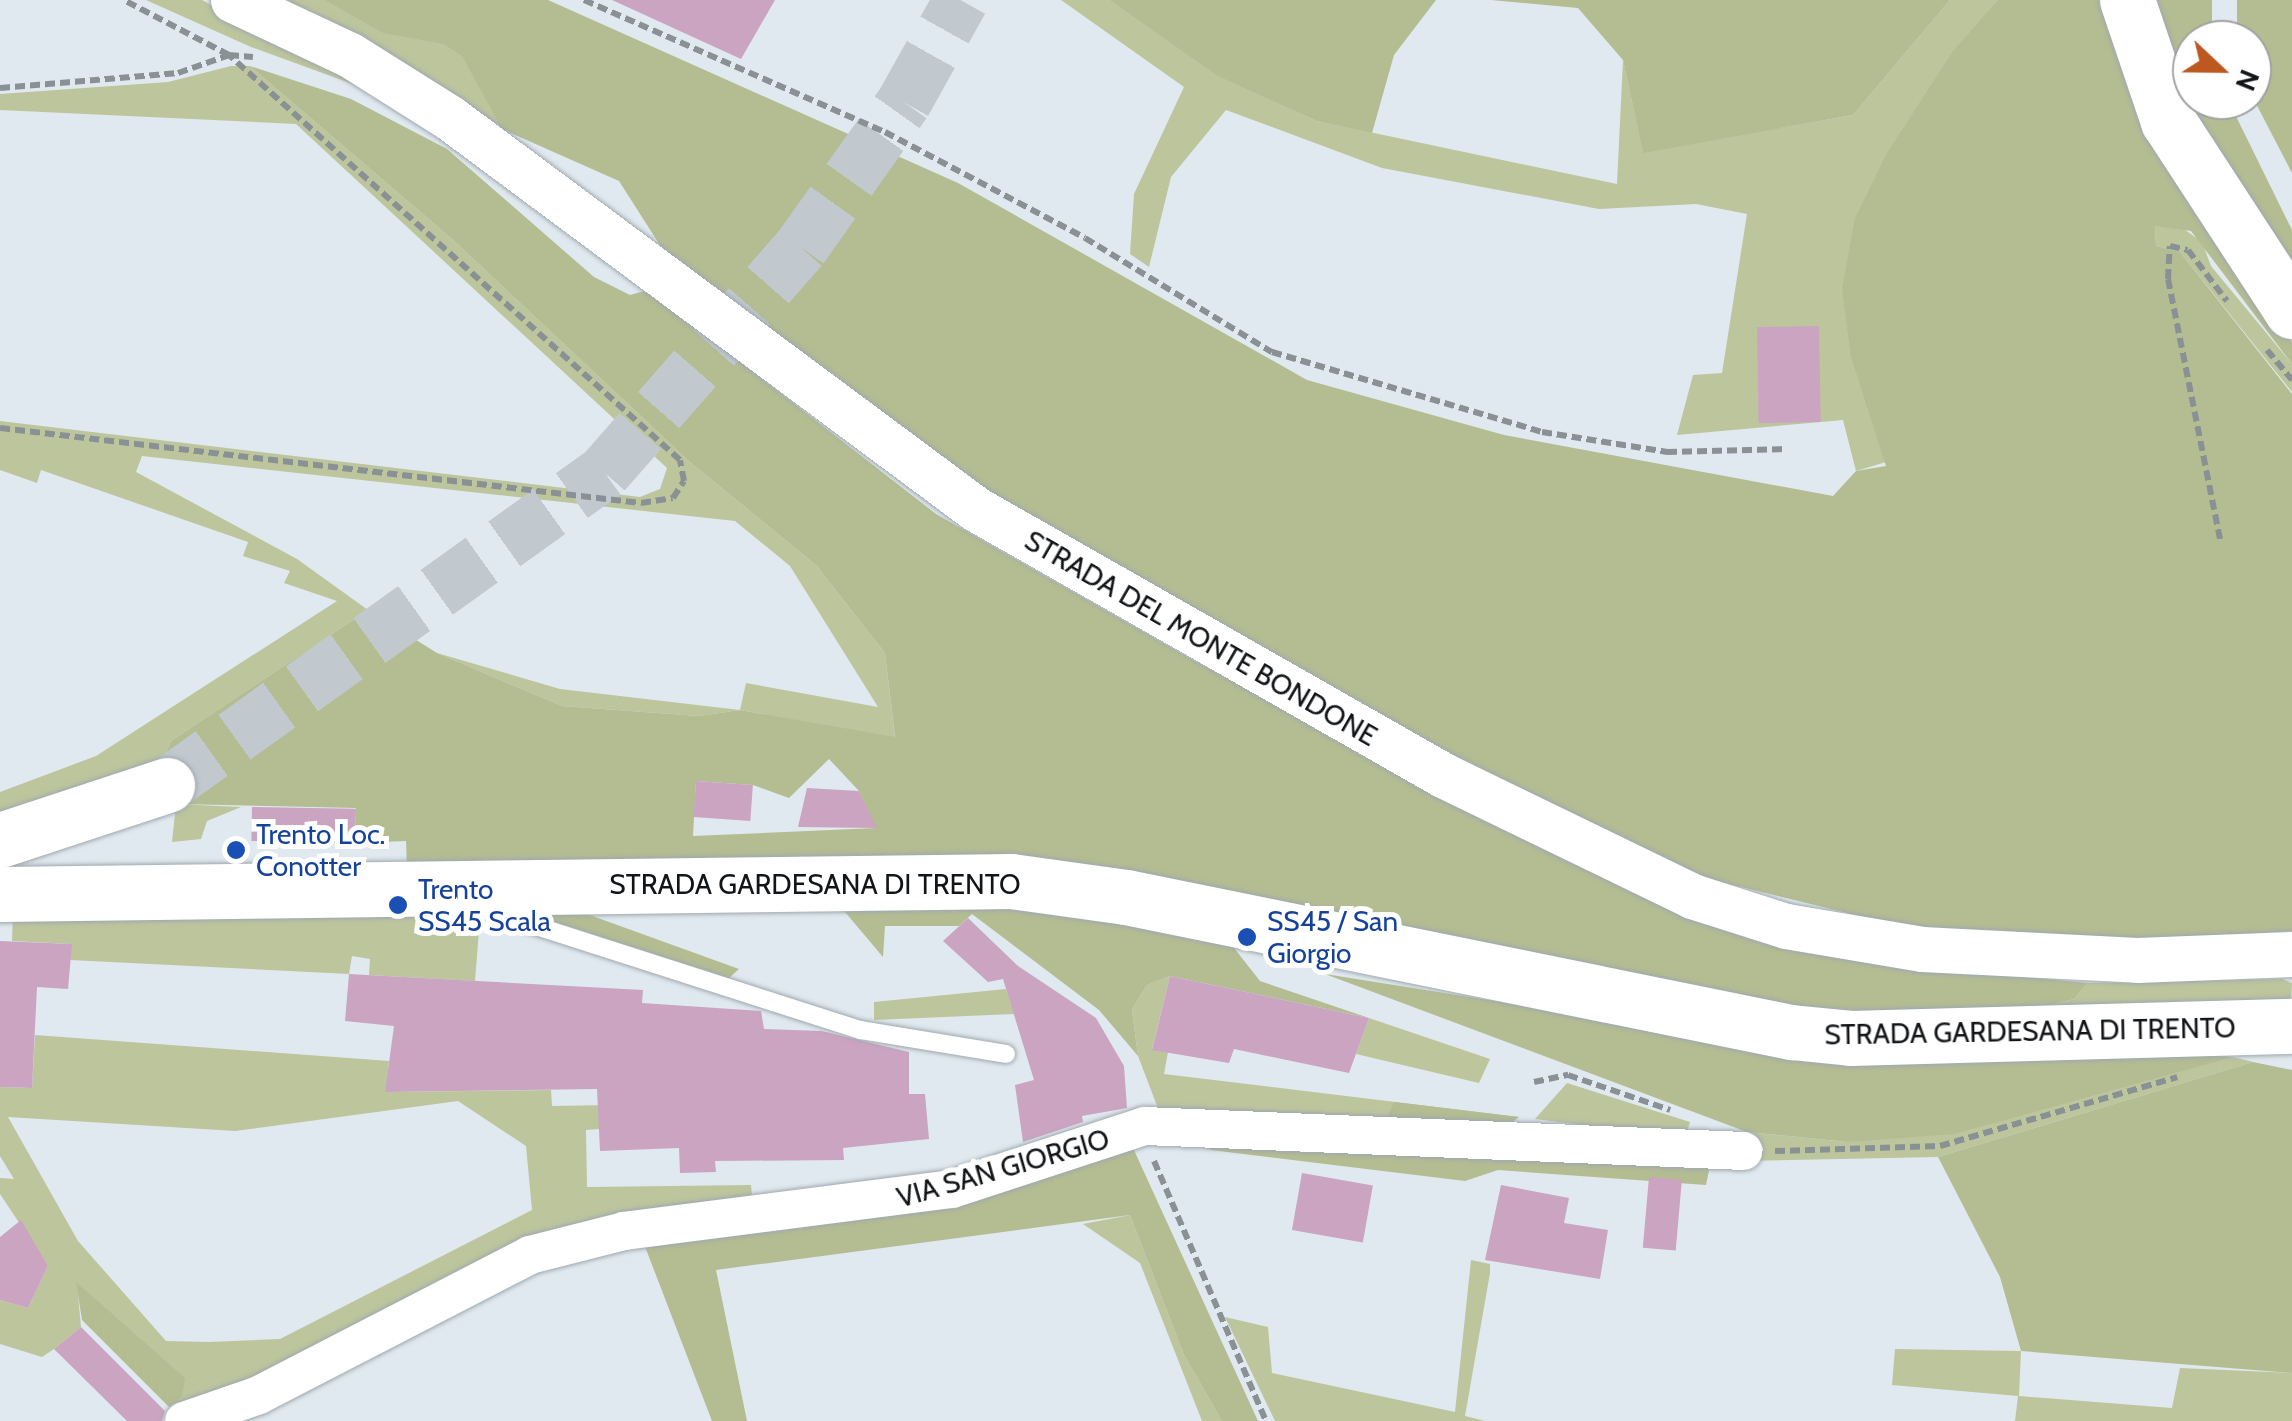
<!DOCTYPE html>
<html>
<head>
<meta charset="utf-8">
<style>
  body { margin:0 }
  #map { position:relative; width:2292px; height:1421px; overflow:hidden; background:#e0e9ef; font-family:Cabin,sans-serif }
  div>[style] { position:absolute }
  [style*='--x'] { left:calc(var(--x)*1px); top:calc(var(--y)*1px); width:calc(var(--w)*1px); rotate:calc(var(--a)*1deg) }
  .green>* { inset:0; background:#bdc59d }
  .forest>* { inset:0; background:#b4bc92 }
  .building>* { inset:0; background:#caa4c0; transform-origin:0 0 }
  .trunk-tunnel>* { height:55px; margin-top:-27.5px; transform-origin:0; background:repeating-linear-gradient(90deg,#c1c9cf 0 55px,transparent 0 83px) }
  .path>* { height:6px; margin-top:-3px; transform-origin:0; background:repeating-linear-gradient(90deg,#8a9195 0 10px,transparent 0 15px) }
  .roads { filter:drop-shadow(0 0 2px #9fa8ae) drop-shadow(0 0 2px #9fa8ae) }
  .service>* { height:18px; margin:-9px; padding:0 9px; transform-origin:9px; border-radius:9px; background:#fff }
  .minor>* { height:38px; margin:-19px; padding:0 19px; transform-origin:19px; border-radius:19px; background:#fff }
  .tertiary>* { height:45px; margin:-22.5px; padding:0 22.5px; transform-origin:22.5px; border-radius:22.5px; background:#fff }
  .primary>* { height:55px; margin:-27.5px; padding:0 27.5px; transform-origin:27.5px; border-radius:27.5px; background:#fff }
  .trunk>* { height:55px; margin:-27.5px; padding:0 27.5px; transform-origin:27.5px; border-radius:27.5px; background:#fff }
  .dots>* { width:28px; height:28px; translate:-50% -50%; box-sizing:border-box; border:5px solid #fff; border-radius:50% }
  span { translate:-50% -50%; white-space:nowrap; text-align:center; line-height:1.15; -webkit-text-stroke:10px #fff; paint-order:stroke }
  .street-label { font-size:28px; color:#121517 }
  .transit-label { font-size:28px; color:#164399 }
  .left { translate:0 -50%; text-align:left }
  .north { position:absolute; left:2172px; top:20px; width:100px; height:100px; box-sizing:border-box; background:#fff; border:2px solid #a0a1a2; border-radius:50%; rotate:112deg; font-size:28px; font-weight:700; line-height:40px; text-align:center; color:#121517 }
  .north::after { content:''; display:block; margin:auto; width:35px; height:45px; background:#bc5921; clip-path:polygon(50% 0,100% 100%,50% 72%,0 100%) }
</style>
</head>
<body>
<div id="map">
  <div class="green">
    <i style="clip-path:polygon(146px 0,202px 0,380px 94px,251px 47px)"></i>
    <i style="clip-path:polygon(269px 0,516px 0,491px 83px,502px 129px)"></i>
    <i style="clip-path:polygon(1061px 0,1109px 0,1218px 75px,1317px 121px,1617px 184px,1623px 60px,1643px 152px,1853px 115px,1950px 0,1998px 0,1921px 103px,1903px 457px,1856px 471px,1843px 420px,1677px 435px,1693px 375px,1722px 373px,1747px 214px,1696px 204px,1599px 209px,1382px 168px,1226px 110px,1171px 177px,1149px 267px,1130px 254px,1134px 194px,1184px 87px)"></i>
    <i style="clip-path:polygon(231px 66px,250px 66px,452px 239px,691px 463px,816px 565px,885px 653px,895px 738px,740px 710px,699px 716px,562px 706px,437px 653px,560px 689px,740px 710px,746px 683px,878px 707px,790px 566px,735px 521px,142px 456px,136px 472px,297px 559px,368px 610px,171px 741px,160px 768px,0 820px,0 792px,96px 756px,337px 601px,284px 583px,290px 571px,243px 556px,248px 542px,41px 470px,37px 483px,0 470px,0 421px,640px 497px,660px 489px,667px 468px,296px 124px,0 110px,0 94px,168px 82px)"></i>
    <i style="clip-path:polygon(2155px 226px,2181px 227px,2202px 242px,2211px 266px,2292px 364px,2292px 392px,2180px 252px,2156px 246px)"></i>
    <i style="clip-path:polygon(176px 804px,241px 807px,207px 821px,201px 839px,172px 842px)"></i>
    <i style="clip-path:polygon(439px 905px,480px 918px,475px 981px,369px 975px,370px 959px,352px 956px,349px 974px,70px 960px,71px 944px,12px 941px,13px 913px)"></i>
    <i style="clip-path:polygon(1170px 976px,1152px 1049px,1168px 1052px,1164px 1074px,1519px 1117px,1505px 1127px,1159px 1111px,1138px 1056px,1132px 1009px,1147px 985px)"></i>
    <i style="clip-path:polygon(2282px 979px,2292px 983px,2291px 999px,2039px 1008px,2074px 999px,2088px 983px)"></i>
    <i style="clip-path:polygon(1006px 989px,1014px 1014px,874px 1020px,874px 1002px)"></i>
    <i style="clip-path:polygon(1369px 1018px,1490px 1059px,1479px 1083px,1356px 1054px)"></i>
    <i style="clip-path:polygon(evenodd,35px 1035px,389px 1061px,386px 1092px,551px 1090px,552px 1106px,611px 1105px,612px 1128px,586px 1130px,587px 1187px,751px 1185px,753px 1207px,600px 1222px,198px 1404px,169px 1407px,182px 1397px,77px 1284px,81px 1327px,54px 1349px,42px 1357px,0 1344px,0 1300px,28px 1308px,48px 1266px,0 1194px,0 1178px,14px 1179px,0 1156px,0 1087px,32px 1088px,35px 1035px,458px 1101px,526px 1146px,532px 1210px,280px 1339px,210px 1342px,166px 1341px,78px 1241px,8px 1117px,235px 1131px,458px 1101px)"></i>
    <i style="clip-path:polygon(2233px 1057px,2253px 1062px,1938px 1157px,1744px 1161px,1747px 1132px,1848px 1142px)"></i>
    <i style="clip-path:polygon(1567px 1083px,1690px 1122px,1685px 1138px,1535px 1119px)"></i>
    <i style="clip-path:polygon(1130px 1215px,1184px 1355px,1222px 1421px,1202px 1421px,1140px 1263px,1083px 1224px)"></i>
    <i style="clip-path:polygon(1471px 1260px,1490px 1264px,1490px 1273px,1465px 1416px,1485px 1421px,1275px 1421px,1225px 1317px,1268px 1327px,1272px 1373px,1455px 1412px)"></i>
    <i style="clip-path:polygon(1895px 1349px,2021px 1351px,2019px 1396px,2172px 1408px,2180px 1368px,2292px 1373px,2292px 1421px,2015px 1421px,2018px 1396px,1892px 1385px)"></i>
  </div>
  <div class="forest">
    <i style="clip-path:polygon(325px 0,548px 0,958px 183px,1307px 380px,1504px 435px,1833px 496px,1856px 471px,1886px 466px,1851px 357px,1842px 289px,1855px 218px,1887px 153px,1953px 51px,1998px 0,2110px 0,2292px 343px,2292px 364px,2191px 231px,2155px 226px,2156px 246px,2180px 252px,2292px 394px,2292px 931px,2160px 940px,1921px 931px,1696px 876px,1565px 815px,1052px 537px,672px 264px,619px 181px,502px 129px,462px 56px,444px 44px,383px 33px)"></i>
    <i style="clip-path:polygon(1109px 0,1436px 0,1394px 55px,1372px 133px,1317px 121px,1218px 76px)"></i>
    <i style="clip-path:polygon(1491px 0,1950px 0,1853px 115px,1643px 153px,1623px 60px,1578px 8px)"></i>
    <i style="clip-path:polygon(2149px 0,2212px 0,2212px 40px,2192px 40px,2192px 100px,2228px 100px,2292px 230px,2292px 275px,2199px 128px)"></i>
    <i style="clip-path:polygon(2237px 0,2292px 0,2292px 173px,2252px 96px,2252px 40px,2237px 40px)"></i>
    <i style="clip-path:polygon(evenodd,250px 66px,351px 99px,447px 149px,594px 277px,630px 295px,648px 290px,936px 514px,1191px 659px,1547px 844px,1930px 968px,2088px 983px,2074px 999px,2039px 1008px,1840px 1019px,1118px 873px,407px 869px,406px 841px,356px 843px,356px 808px,176px 804px,160px 768px,171px 741px,368px 610px,437px 653px,562px 706px,699px 716px,740px 710px,895px 737px,885px 653px,816px 565px,691px 463px,452px 239px,250px 66px,829px 759px,859px 791px,876px 828px,693px 836px,696px 781px,753px 785px,789px 798px,829px 759px)"></i>
    <i style="clip-path:polygon(989px 897px,1227px 939px,1260px 981px,1369px 1018px,1170px 976px,1147px 985px,1132px 1009px,1138px 1056px,1099px 1010px,972px 914px,959px 926px,885px 926px,883px 957px,834px 899px)"></i>
    <i style="clip-path:polygon(489px 901px,551px 901px,739px 969px,729px 978px)"></i>
    <i style="clip-path:polygon(1325px 974px,1551px 1010px,2233px 1057px,1954px 1134px,1848px 1142px,1747px 1132px)"></i>
    <i style="clip-path:polygon(2253px 1062px,2292px 1070px,2292px 1373px,2021px 1351px,2000px 1277px,1938px 1157px)"></i>
    <i style="clip-path:polygon(1394px 1102px,1519px 1117px,1505px 1127px,1394px 1124px,1387px 1117px)"></i>
    <i style="clip-path:polygon(1185px 1136px,1711px 1160px,1706px 1185px,1498px 1170px,1465px 1181px,1211px 1150px)"></i>
    <i style="clip-path:polygon(1133px 1148px,1258px 1421px,1222px 1421px,1184px 1355px,1130px 1215px,716px 1270px,747px 1421px,712px 1421px,644px 1244px)"></i>
    <i style="clip-path:polygon(76px 1282px,185px 1378px,182px 1397px,169px 1407px,82px 1320px)"></i>
  </div>
  <div class="building">
    <i style="clip-path:polygon(612px 0,775px 0,741px 59px)"></i>
    <i style="left:1819px;top:326px;width:96px;height:62px;rotate:89deg"></i>
    <i style="left:696px;top:781px;width:57px;height:36px;rotate:4deg"></i>
    <i style="clip-path:polygon(807px 788px,859px 791px,877px 828px,798px 827px)"></i>
    <i style="left:252px;top:807px;width:104px;height:34px;rotate:1deg"></i>
    <i style="clip-path:polygon(968px 918px,1018px 966px,1096px 1018px,1124px 1066px,1127px 1108px,1082px 1116px,1083px 1122px,1023px 1142px,1015px 1085px,1034px 1080px,1003px 979px,988px 982px,943px 941px)"></i>
    <i style="clip-path:polygon(0 941px,72px 944px,68px 989px,37px 987px,32px 1088px,0 1087px)"></i>
    <i style="clip-path:polygon(349px 974px,643px 990px,642px 1003px,761px 1011px,764px 1029px,822px 1031px,909px 1052px,909px 1094px,925px 1094px,929px 1139px,843px 1148px,844px 1160px,715px 1161px,716px 1172px,680px 1173px,679px 1148px,600px 1151px,597px 1089px,385px 1092px,394px 1026px,345px 1021px)"></i>
    <i style="clip-path:polygon(1170px 976px,1369px 1018px,1349px 1073px,1234px 1049px,1229px 1063px,1152px 1050px)"></i>
    <i style="left:1302px;top:1173px;width:72px;height:58px;rotate:10deg"></i>
    <i style="left:1649px;top:1177px;width:33px;height:71px;rotate:5deg"></i>
    <i style="clip-path:polygon(1501px 1185px,1569px 1198px,1564px 1223px,1608px 1230px,1600px 1279px,1485px 1260px)"></i>
    <i style="clip-path:polygon(21px 1220px,48px 1266px,28px 1308px,0 1300px,0 1237px)"></i>
    <i style="clip-path:polygon(81px 1327px,165px 1411px,162px 1421px,127px 1421px,54px 1349px)"></i>
  </div>
  <div class="trunk-tunnel">
    <i style="--x:167;--y:785;--w:538;--a:-35.61"></i>
    <i style="--x:604;--y:472;--w:299;--a:-48.8"></i>
    <i style="--x:801;--y:247;--w:178;--a:-54.6"></i>
    <i style="--x:904;--y:102;--w:117;--a:-60.8"></i>
  </div>
  <div class="path">
    <i style="--x:584;--y:0;--w:329;--a:23.7"></i>
    <i style="--x:885;--y:132;--w:226;--a:27.9"></i>
    <i style="--x:1085;--y:238;--w:219;--a:31.4"></i>
    <i style="--x:1272;--y:352;--w:282;--a:16.5"></i>
    <i style="--x:1542;--y:432;--w:127;--a:9.1"></i>
    <i style="--x:1667;--y:452;--w:119;--a:-1.4"></i>
    <i style="--x:0;--y:88;--w:179;--a:-4.8"></i>
    <i style="--x:178;--y:73;--w:54;--a:-19.4"></i>
    <i style="--x:229;--y:55;--w:24;--a:5"></i>
    <i style="--x:2267;--y:350;--w:39;--a:50"></i>
    <i style="--x:0;--y:428;--w:645;--a:6.67"></i>
    <i style="--x:641;--y:503;--w:32;--a:-9"></i>
    <i style="--x:673;--y:498;--w:20;--a:-57"></i>
    <i style="--x:684;--y:481;--w:21;--a:-101"></i>
    <i style="--x:680;--y:460;--w:606;--a:-138.08"></i>
    <i style="--x:229;--y:55;--w:119;--a:-152.4"></i>
    <i style="--x:2220;--y:539;--w:265;--a:-101.3"></i>
    <i style="--x:2168;--y:279;--w:33;--a:-87"></i>
    <i style="--x:2170;--y:246;--w:18;--a:13"></i>
    <i style="--x:2188;--y:250;--w:64;--a:52.6"></i>
    <i style="--x:1534;--y:1082;--w:35;--a:-12"></i>
    <i style="--x:1568;--y:1075;--w:108;--a:18.9"></i>
    <i style="--x:1775;--y:1151;--w:165;--a:-1.7"></i>
    <i style="--x:1940;--y:1146;--w:247;--a:-16.2"></i>
    <i style="--x:1154;--y:1161;--w:283;--a:66.7"></i>
  </div>
  <div class="roads">
    <div class="service">
      <i style="--x:480;--y:908;--w:400;--a:17.8"></i>
      <i style="--x:861;--y:1030;--w:147;--a:9.4"></i>
    </div>
    <div class="minor">
      <i style="--x:184;--y:1421;--w:79;--a:-19.1"></i>
      <i style="--x:259;--y:1395;--w:305;--a:-27.3"></i>
      <i style="--x:530;--y:1255;--w:97;--a:-14.3"></i>
      <i style="--x:624;--y:1231;--w:331;--a:-7.3"></i>
      <i style="--x:952;--y:1189;--w:203;--a:-18.1"></i>
      <i style="--x:1145;--y:1126;--w:599;--a:2.39"></i>
    </div>
    <div class="tertiary">
      <i style="--x:233;--y:0;--w:129;--a:25.2"></i>
      <i style="--x:350;--y:55;--w:118;--a:32.2"></i>
      <i style="--x:450;--y:118;--w:655;--a:36.63"></i>
      <i style="--x:976;--y:509;--w:537;--a:29.67"></i>
      <i style="--x:1443;--y:775;--w:277;--a:25.9"></i>
      <i style="--x:1692;--y:896;--w:99;--a:17.7"></i>
      <i style="--x:1786;--y:926;--w:138;--a:9.6"></i>
      <i style="--x:1922;--y:949;--w:215;--a:2.9"></i>
      <i style="--x:2137;--y:960;--w:155;--a:-2.2"></i>
    </div>
    <div class="primary">
      <i style="--x:0;--y:894;--w:1011;--a:-0.74"></i>
      <i style="--x:1011;--y:881;--w:116;--a:7.9"></i>
      <i style="--x:1126;--y:897;--w:679;--a:11.48"></i>
      <i style="--x:1791;--y:1032;--w:60;--a:5.7"></i>
      <i style="--x:1851;--y:1038;--w:441;--a:-1.6"></i>
    </div>
    <div class="trunk">
      <i style="--x:2127;--y:0;--w:128;--a:71.3"></i>
      <i style="--x:2168;--y:121;--w:227;--a:56.9"></i>
      <i style="--x:0;--y:840;--w:176;--a:-18.2"></i>
    </div>
  </div>
  <div class="dots">
    <i style="left:236px;top:850px;background:#1a4fb4"></i>
    <i style="left:398px;top:905px;background:#1a4fb4"></i>
    <i style="left:1247px;top:937px;background:#1a4fb4"></i>
  </div>
  <div class="street-label">
    <span style="left:1201px;top:638px;rotate:30deg">STRADA DEL MONTE BONDONE</span>
    <span style="left:815px;top:884px">STRADA GARDESANA DI TRENTO</span>
    <span style="left:2030px;top:1031px;rotate:-1deg">STRADA GARDESANA DI TRENTO</span>
    <span style="left:1003px;top:1168px;rotate:-16deg">VIA SAN GIORGIO</span>
  </div>
  <div class="transit-label">
    <span class="left" style="left:256px;top:850px">Trento Loc.<br>Conotter</span>
    <span class="left" style="left:418px;top:905px">Trento<br>SS45 Scala</span>
    <span class="left" style="left:1267px;top:937px">SS45 / San<br>Giorgio</span>
  </div>
  <div class="north">N</div>
</div>
</body>
</html>
